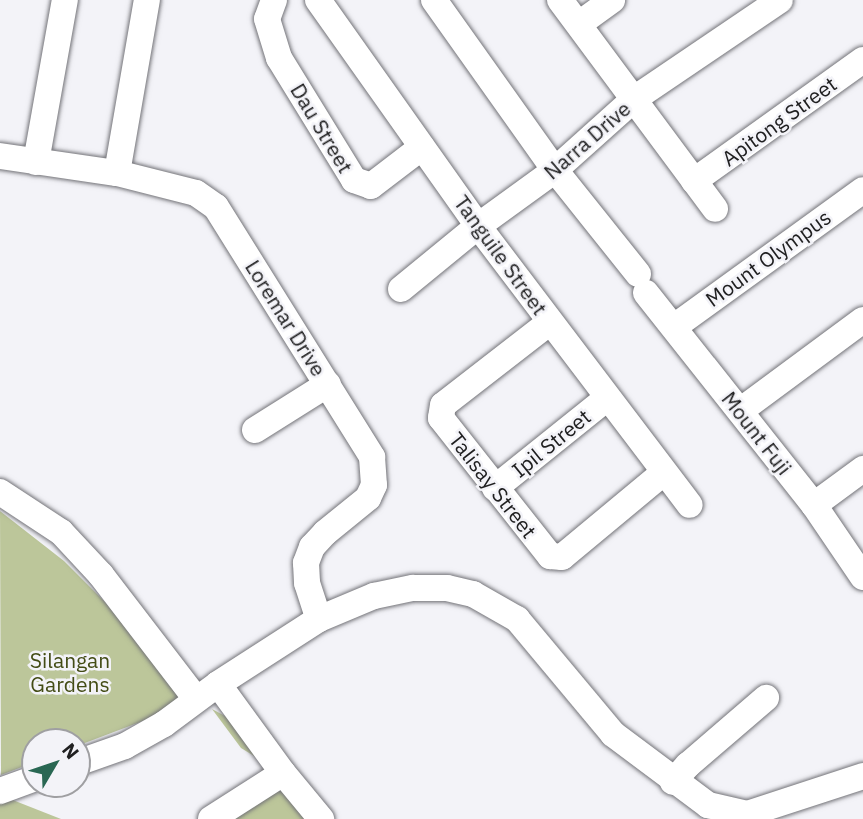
<!DOCTYPE html>
<html>
<head>
<meta charset="utf-8">
<style>
  body { margin:0 }
  #map { position:relative; width:863px; height:819px; overflow:hidden; background:#f3f3f8; font-family:"IBM Plex Sans",sans-serif }
  div>[style] { position:absolute }
  [style*='--x'] { left:calc(var(--x)*1px); top:calc(var(--y)*1px); width:calc(var(--w)*1px); rotate:calc(var(--a)*1deg) }
  .green>* { inset:0; background:#bcc69a }
  .roads { filter:drop-shadow(0 0 2px #737378) drop-shadow(0 0 2px #737378) }
  .minor>* { height:26px; margin:-13px; padding:0 13px; transform-origin:13px; border-radius:13px; background:#fff }
  span { translate:-50% -50%; white-space:nowrap; text-align:center; line-height:1.15; -webkit-text-stroke:5px #f3f3f8; paint-order:stroke }
  .street-label { font-size:21px; color:#202021 }
  .park-label { font-size:21px; color:#434c15 }
  .north { position:absolute; left:21px; top:728px; width:70px; height:70px; box-sizing:border-box; background:#f3f3f8; border:2px solid #9f9fa2; border-radius:50%; rotate:51deg; font-size:19px; font-weight:700; line-height:28px; text-align:center; color:#202021 }
  .north::after { content:''; display:block; margin:auto; width:24px; height:32px; background:#296753; clip-path:polygon(50% 0,100% 100%,50% 72%,0 100%) }
</style>
</head>
<body>
<div id="map">
  <div class="green">
    <i style="clip-path:polygon(0 511px,64px 561px,106px 603px,182px 700px,156px 716px,77px 746px,77px 742px,35px 742px,35px 762px,1px 775px)"></i>
    <i style="clip-path:polygon(212px 709px,251px 730px,322px 819px,214px 819px,282px 773px,241px 748px)"></i>
    <i style="clip-path:polygon(0 795px,61px 819px,0 819px)"></i>
  </div>
  <div class="roads">
    <div class="minor">
      <i style="--x:274;--y:0;--w:20;--a:110"></i>
      <i style="--x:267;--y:19;--w:41;--a:72.9"></i>
      <i style="--x:279;--y:58;--w:143;--a:58.4"></i>
      <i style="--x:354;--y:180;--w:18;--a:19"></i>
      <i style="--x:371;--y:186;--w:64;--a:-37.4"></i>
      <i style="--x:318;--y:0;--w:277;--a:54.7"></i>
      <i style="--x:478;--y:226;--w:350;--a:52.8"></i>
      <i style="--x:434;--y:0;--w:209;--a:54.6"></i>
      <i style="--x:555;--y:170;--w:133;--a:51.4"></i>
      <i style="--x:560;--y:0;--w:260;--a:53.4"></i>
      <i style="--x:579;--y:24;--w:41;--a:-36"></i>
      <i style="--x:0;--y:156;--w:118;--a:8.3"></i>
      <i style="--x:117;--y:173;--w:81;--a:14.2"></i>
      <i style="--x:196;--y:193;--w:24;--a:35"></i>
      <i style="--x:216;--y:207;--w:295;--a:58"></i>
      <i style="--x:372;--y:457;--w:28;--a:86"></i>
      <i style="--x:374;--y:485;--w:14;--a:115"></i>
      <i style="--x:368;--y:498;--w:55;--a:140.9"></i>
      <i style="--x:325;--y:533;--w:19;--a:133"></i>
      <i style="--x:312;--y:547;--w:17;--a:111"></i>
      <i style="--x:306;--y:563;--w:20;--a:87"></i>
      <i style="--x:307;--y:583;--w:38;--a:72"></i>
      <i style="--x:36;--y:162;--w:165;--a:-79.9"></i>
      <i style="--x:117;--y:173;--w:176;--a:-80.2"></i>
      <i style="--x:694;--y:181;--w:208;--a:-35.6"></i>
      <i style="--x:401;--y:289;--w:99;--a:-39.3"></i>
      <i style="--x:478;--y:226;--w:95;--a:-36"></i>
      <i style="--x:555;--y:170;--w:106;--a:-41.9"></i>
      <i style="--x:634;--y:99;--w:176;--a:-34.1"></i>
      <i style="--x:646;--y:293;--w:270;--a:51.6"></i>
      <i style="--x:814;--y:505;--w:87;--a:55.8"></i>
      <i style="--x:550;--y:322;--w:135;--a:142.2"></i>
      <i style="--x:443;--y:405;--w:13;--a:99"></i>
      <i style="--x:441;--y:418;--w:176;--a:51.7"></i>
      <i style="--x:550;--y:556;--w:12;--a:5"></i>
      <i style="--x:562;--y:557;--w:131;--a:-39.7"></i>
      <i style="--x:674;--y:327;--w:233;--a:-35.9"></i>
      <i style="--x:740;--y:411;--w:153;--a:-36.5"></i>
      <i style="--x:255;--y:430;--w:86;--a:-32.2"></i>
      <i style="--x:495;--y:488;--w:144;--a:-38.8"></i>
      <i style="--x:0;--y:492;--w:73;--a:33.3"></i>
      <i style="--x:61;--y:532;--w:59;--a:47.1"></i>
      <i style="--x:101;--y:575;--w:156;--a:52.5"></i>
      <i style="--x:814;--y:505;--w:61;--a:-36.3"></i>
      <i style="--x:218;--y:684;--w:110;--a:53.9"></i>
      <i style="--x:283;--y:773;--w:60;--a:50.4"></i>
      <i style="--x:77;--y:763;--w:51;--a:-19.5"></i>
      <i style="--x:125;--y:746;--w:45;--a:-29.4"></i>
      <i style="--x:164;--y:724;--w:67;--a:-36.5"></i>
      <i style="--x:218;--y:684;--w:120;--a:-32.8"></i>
      <i style="--x:319;--y:619;--w:60;--a:-22.7"></i>
      <i style="--x:374;--y:596;--w:40;--a:-12"></i>
      <i style="--x:413;--y:588;--w:34;--a:0"></i>
      <i style="--x:447;--y:588;--w:27;--a:13"></i>
      <i style="--x:473;--y:594;--w:51;--a:29.6"></i>
      <i style="--x:517;--y:619;--w:150;--a:50.1"></i>
      <i style="--x:613;--y:734;--w:119;--a:36.8"></i>
      <i style="--x:708;--y:805;--w:40;--a:13"></i>
      <i style="--x:747;--y:814;--w:122;--a:-18.1"></i>
      <i style="--x:673;--y:782;--w:23;--a:-49"></i>
      <i style="--x:688;--y:765;--w:103;--a:-40.7"></i>
      <i style="--x:0;--y:791;--w:37;--a:-20"></i>
      <i style="--x:211;--y:819;--w:85;--a:-32.6"></i>
    </div>
  </div>
  <div class="street-label">
    <span style="left:779px;top:121px;rotate:-36deg">Apitong Street</span>
    <span style="left:322px;top:128px;rotate:59deg">Dau Street</span>
    <span style="left:587px;top:140px;rotate:-41deg">Narra Drive</span>
    <span style="left:501px;top:255px;rotate:54deg">Tanguile Street</span>
    <span style="left:768px;top:258px;rotate:-36deg">Mount Olympus</span>
    <span style="left:286px;top:318px;rotate:58deg">Loremar Drive</span>
    <span style="left:757px;top:433px;rotate:52deg">Mount Fuji</span>
    <span style="left:551px;top:443px;rotate:-39deg">Ipil Street</span>
    <span style="left:493px;top:485px;rotate:52deg">Talisay Street</span>
  </div>
  <div class="park-label">
    <span style="left:70px;top:672px">Silangan<br>Gardens</span>
  </div>
  <div class="north">N</div>
</div>
</body>
</html>
